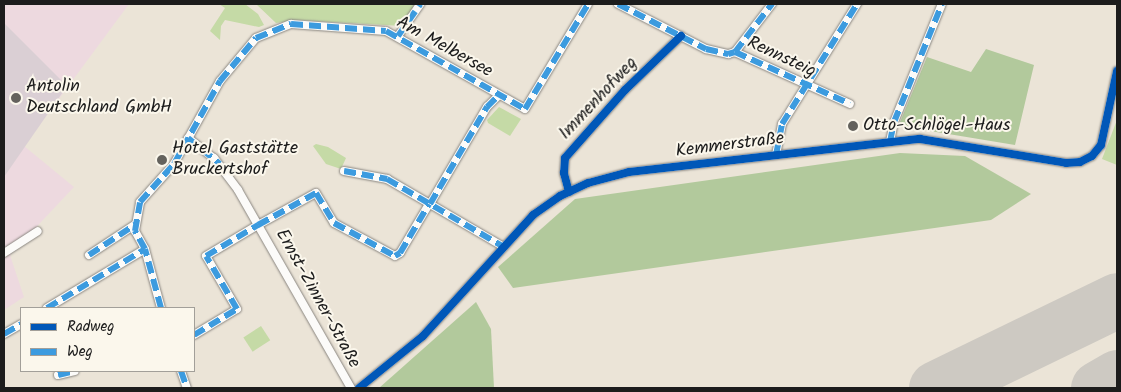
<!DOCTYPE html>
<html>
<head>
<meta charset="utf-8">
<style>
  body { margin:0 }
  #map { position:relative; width:1121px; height:392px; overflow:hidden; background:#ebe4d7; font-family:Kalam,sans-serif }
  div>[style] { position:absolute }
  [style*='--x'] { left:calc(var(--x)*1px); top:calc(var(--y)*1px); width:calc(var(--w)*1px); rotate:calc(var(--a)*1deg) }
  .built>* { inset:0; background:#edd9df }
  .industrial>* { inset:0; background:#dacfd4 }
  .green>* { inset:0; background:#c5daa6; transform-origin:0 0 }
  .forest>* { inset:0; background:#b2c99c }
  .runway>* { height:55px; margin:-27.5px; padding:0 27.5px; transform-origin:27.5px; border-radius:27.5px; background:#cdc9c2 }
  .roads { filter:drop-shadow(0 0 1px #8a8680) drop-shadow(0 0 1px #8a8680) }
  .minor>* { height:8px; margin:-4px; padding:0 4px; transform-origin:4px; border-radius:4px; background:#fcfbf9 }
  .quiet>* { height:6px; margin-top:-3px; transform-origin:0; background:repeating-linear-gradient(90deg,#3c9bdf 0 12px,transparent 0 18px) }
  .cycleway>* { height:8px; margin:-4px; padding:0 4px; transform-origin:4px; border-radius:4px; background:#0057b8 }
  .dots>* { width:14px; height:14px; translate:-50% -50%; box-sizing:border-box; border:2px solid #fbf7ec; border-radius:50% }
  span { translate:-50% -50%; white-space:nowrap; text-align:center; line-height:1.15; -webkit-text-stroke:4px #fbf7ec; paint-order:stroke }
  .street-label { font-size:18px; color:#1c1c1c }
  .poi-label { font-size:18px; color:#1c1c1c }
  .left { translate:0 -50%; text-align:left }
  .frame { position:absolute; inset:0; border:5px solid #1c1c1c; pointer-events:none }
  .legend { position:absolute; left:20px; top:307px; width:175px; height:65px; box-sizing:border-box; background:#fbf7ec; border:1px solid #a29f99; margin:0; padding:6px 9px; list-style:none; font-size:15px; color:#1c1c1c }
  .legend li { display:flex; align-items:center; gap:10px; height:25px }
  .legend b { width:25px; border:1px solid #a29f99 }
</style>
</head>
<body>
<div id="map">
  <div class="built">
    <i style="clip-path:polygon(4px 4px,129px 4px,24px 146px,74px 187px,10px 255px,24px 297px,4px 310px)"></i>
  </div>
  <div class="industrial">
    <i style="clip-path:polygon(4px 23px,67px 86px,4px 177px)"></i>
  </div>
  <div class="green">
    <i style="clip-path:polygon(219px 4px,245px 4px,258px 14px,264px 25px,259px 27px,225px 20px,221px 26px,220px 40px,210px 31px,225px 8px)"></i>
    <i style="clip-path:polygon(256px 4px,415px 4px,402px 26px,297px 20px,276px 23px)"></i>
    <i style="clip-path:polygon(499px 107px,521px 119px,510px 136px,488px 123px,487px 120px)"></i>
    <i style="clip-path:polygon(1117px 120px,1117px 165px,1102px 159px)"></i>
    <i style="clip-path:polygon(316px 144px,328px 147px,346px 158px,341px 169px,326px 164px,313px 146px)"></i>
    <i style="left:261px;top:326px;width:17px;height:21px;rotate:57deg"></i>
  </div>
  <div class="forest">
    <i style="clip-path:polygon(986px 49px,1034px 65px,1015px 145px,912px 128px,900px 122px,927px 57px,971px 72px)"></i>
    <i style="clip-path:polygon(900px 153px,965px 156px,1031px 194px,991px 220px,513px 288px,498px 267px,575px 199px)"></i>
    <i style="clip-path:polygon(476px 302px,491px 329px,494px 388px,379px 388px)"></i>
  </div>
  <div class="runway">
    <i style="--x:936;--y:388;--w:201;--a:-25.9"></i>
    <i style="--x:1098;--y:388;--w:22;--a:-30"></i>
  </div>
  <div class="roads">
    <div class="minor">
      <i style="--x:618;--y:4;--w:99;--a:27.1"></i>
      <i style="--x:706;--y:49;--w:23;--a:13"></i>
      <i style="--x:728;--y:54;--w:7;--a:-16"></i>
      <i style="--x:735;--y:52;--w:126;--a:24.3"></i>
      <i style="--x:398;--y:36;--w:39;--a:-55"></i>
      <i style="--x:735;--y:52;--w:61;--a:-52.4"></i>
      <i style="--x:188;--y:138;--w:33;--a:38"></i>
      <i style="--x:214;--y:158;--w:40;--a:53"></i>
      <i style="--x:238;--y:190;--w:228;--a:60.3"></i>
      <i style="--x:890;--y:142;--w:20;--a:-79"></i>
      <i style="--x:894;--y:122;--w:127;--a:-67.9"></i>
      <i style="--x:776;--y:155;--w:32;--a:-79"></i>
      <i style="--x:782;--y:124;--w:142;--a:-58"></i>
      <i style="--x:344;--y:171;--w:44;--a:10.5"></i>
      <i style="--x:387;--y:179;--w:135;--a:30.2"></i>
      <i style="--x:569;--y:192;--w:20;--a:-105"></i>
      <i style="--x:564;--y:173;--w:15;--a:-86"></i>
      <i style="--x:565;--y:158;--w:91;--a:-48.6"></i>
      <i style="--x:625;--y:90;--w:78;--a:-44"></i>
      <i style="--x:430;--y:204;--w:113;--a:-59.6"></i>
      <i style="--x:487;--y:107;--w:16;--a:-45"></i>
      <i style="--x:4;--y:253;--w:40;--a:-32.9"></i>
      <i style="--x:89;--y:255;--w:56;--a:-33.4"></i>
      <i style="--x:47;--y:308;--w:114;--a:-31"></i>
      <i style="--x:161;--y:308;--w:61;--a:-105.2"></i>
      <i style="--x:145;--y:249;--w:21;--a:-119"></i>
      <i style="--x:135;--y:231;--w:29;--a:-80"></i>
      <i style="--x:140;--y:202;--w:51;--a:-48.2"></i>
      <i style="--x:174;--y:164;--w:95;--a:-61"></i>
      <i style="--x:220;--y:81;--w:56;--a:-50.1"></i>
      <i style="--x:256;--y:38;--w:38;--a:-22"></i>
      <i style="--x:291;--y:24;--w:95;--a:4.2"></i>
      <i style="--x:386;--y:31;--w:159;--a:29.3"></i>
      <i style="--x:525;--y:109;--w:122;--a:-59"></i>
      <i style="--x:4;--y:334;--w:20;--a:-30"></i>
      <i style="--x:194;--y:335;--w:50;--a:-31.2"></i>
      <i style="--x:237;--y:309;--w:61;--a:-120.3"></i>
      <i style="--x:206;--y:256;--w:61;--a:-30.8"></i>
      <i style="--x:258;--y:225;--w:66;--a:-28.9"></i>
      <i style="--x:316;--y:193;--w:35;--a:59"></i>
      <i style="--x:334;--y:223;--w:69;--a:28.4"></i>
      <i style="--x:395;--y:256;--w:6;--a:-31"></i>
      <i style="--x:400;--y:253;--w:57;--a:-59.4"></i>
      <i style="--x:181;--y:371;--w:18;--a:71"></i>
      <i style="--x:58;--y:375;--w:17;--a:-13"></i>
      <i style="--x:359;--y:388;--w:82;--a:-39.1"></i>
      <i style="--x:423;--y:336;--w:164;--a:-47.7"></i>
      <i style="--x:533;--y:215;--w:33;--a:-35"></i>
      <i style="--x:560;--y:196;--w:31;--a:-25"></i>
      <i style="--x:588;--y:183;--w:42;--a:-15"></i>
      <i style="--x:629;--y:172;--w:293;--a:-6.5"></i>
      <i style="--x:920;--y:139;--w:148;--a:9.3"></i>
      <i style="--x:1066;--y:163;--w:14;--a:-4"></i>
      <i style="--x:1080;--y:162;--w:13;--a:-27"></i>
      <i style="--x:1092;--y:156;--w:14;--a:-51"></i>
      <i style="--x:1101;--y:145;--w:76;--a:-77.8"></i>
    </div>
  </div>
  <div class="quiet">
    <i style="--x:618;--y:4;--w:99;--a:27.1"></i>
    <i style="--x:706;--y:49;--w:23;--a:13"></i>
    <i style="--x:728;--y:54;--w:7;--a:-16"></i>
    <i style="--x:735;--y:52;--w:126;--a:24.3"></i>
    <i style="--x:398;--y:36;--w:39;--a:-55"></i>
    <i style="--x:735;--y:52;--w:61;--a:-52.4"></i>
    <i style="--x:188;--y:138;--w:41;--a:39.1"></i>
    <i style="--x:890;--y:142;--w:20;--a:-79"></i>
    <i style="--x:894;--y:122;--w:127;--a:-67.9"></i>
    <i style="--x:776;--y:155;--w:32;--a:-79"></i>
    <i style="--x:782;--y:124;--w:142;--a:-58"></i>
    <i style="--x:344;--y:171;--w:44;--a:10.5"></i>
    <i style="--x:387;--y:179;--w:135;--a:30.2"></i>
    <i style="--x:430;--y:204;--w:113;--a:-59.6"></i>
    <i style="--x:487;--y:107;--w:16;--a:-45"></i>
    <i style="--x:89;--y:255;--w:56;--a:-33.4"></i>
    <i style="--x:47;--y:308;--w:114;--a:-31"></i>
    <i style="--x:161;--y:308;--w:61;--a:-105.2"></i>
    <i style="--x:145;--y:249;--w:21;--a:-119"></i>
    <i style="--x:135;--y:231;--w:29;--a:-80"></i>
    <i style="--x:140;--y:202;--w:51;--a:-48.2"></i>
    <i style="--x:174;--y:164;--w:95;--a:-61"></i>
    <i style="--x:220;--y:81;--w:56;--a:-50.1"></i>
    <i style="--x:256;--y:38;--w:38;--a:-22"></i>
    <i style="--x:291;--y:24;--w:95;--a:4.2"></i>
    <i style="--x:386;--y:31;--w:159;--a:29.3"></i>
    <i style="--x:525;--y:109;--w:122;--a:-59"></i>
    <i style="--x:4;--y:334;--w:20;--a:-30"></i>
    <i style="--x:194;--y:335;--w:50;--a:-31.2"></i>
    <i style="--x:237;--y:309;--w:61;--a:-120.3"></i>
    <i style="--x:206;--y:256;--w:61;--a:-30.8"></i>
    <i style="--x:258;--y:225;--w:66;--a:-28.9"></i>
    <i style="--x:316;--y:193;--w:35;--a:59"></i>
    <i style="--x:334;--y:223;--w:69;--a:28.4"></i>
    <i style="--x:395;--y:256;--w:6;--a:-31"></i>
    <i style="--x:400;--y:253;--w:57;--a:-59.4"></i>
    <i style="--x:181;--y:371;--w:18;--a:71"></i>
    <i style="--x:58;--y:375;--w:17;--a:-13"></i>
  </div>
  <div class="cycleway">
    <i style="--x:569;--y:192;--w:20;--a:-105"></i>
    <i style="--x:564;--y:173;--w:15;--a:-86"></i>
    <i style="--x:565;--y:158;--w:91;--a:-48.6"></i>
    <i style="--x:625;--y:90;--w:78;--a:-44"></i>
    <i style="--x:359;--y:388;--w:82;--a:-39.1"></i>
    <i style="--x:423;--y:336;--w:164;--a:-47.7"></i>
    <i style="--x:533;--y:215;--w:33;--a:-35"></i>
    <i style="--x:560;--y:196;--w:31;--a:-25"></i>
    <i style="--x:588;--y:183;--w:42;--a:-15"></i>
    <i style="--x:629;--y:172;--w:293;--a:-6.5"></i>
    <i style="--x:920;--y:139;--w:148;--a:9.3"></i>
    <i style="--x:1066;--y:163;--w:14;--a:-4"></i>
    <i style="--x:1080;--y:162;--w:13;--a:-27"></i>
    <i style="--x:1092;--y:156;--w:14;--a:-51"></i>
    <i style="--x:1101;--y:145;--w:76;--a:-77.8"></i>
  </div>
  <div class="dots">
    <i style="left:16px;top:98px;background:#64625d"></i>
    <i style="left:853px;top:126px;background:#64625d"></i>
    <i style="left:162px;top:160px;background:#64625d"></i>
  </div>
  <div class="street-label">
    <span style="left:444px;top:48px;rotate:29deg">Am Melbersee</span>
    <span style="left:781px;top:58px;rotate:25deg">Rennsteig</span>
    <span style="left:599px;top:99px;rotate:-47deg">Immenhofweg</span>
    <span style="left:730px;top:146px;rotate:-7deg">Kemmerstraße</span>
    <span style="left:317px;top:299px;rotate:61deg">Ernst-Zinner-Straße</span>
  </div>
  <div class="poi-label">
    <span class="left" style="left:26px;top:98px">Antolin<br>Deutschland GmbH</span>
    <span class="left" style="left:863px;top:126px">Otto-Schlögel-Haus</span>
    <span class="left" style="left:172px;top:160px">Hotel Gaststätte<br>Bruckertshof</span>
  </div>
  <div class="frame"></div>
  <ul class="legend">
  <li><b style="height:6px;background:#0057b8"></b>Radweg</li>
  <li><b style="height:6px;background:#3c9bdf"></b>Weg</li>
  </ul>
</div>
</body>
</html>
